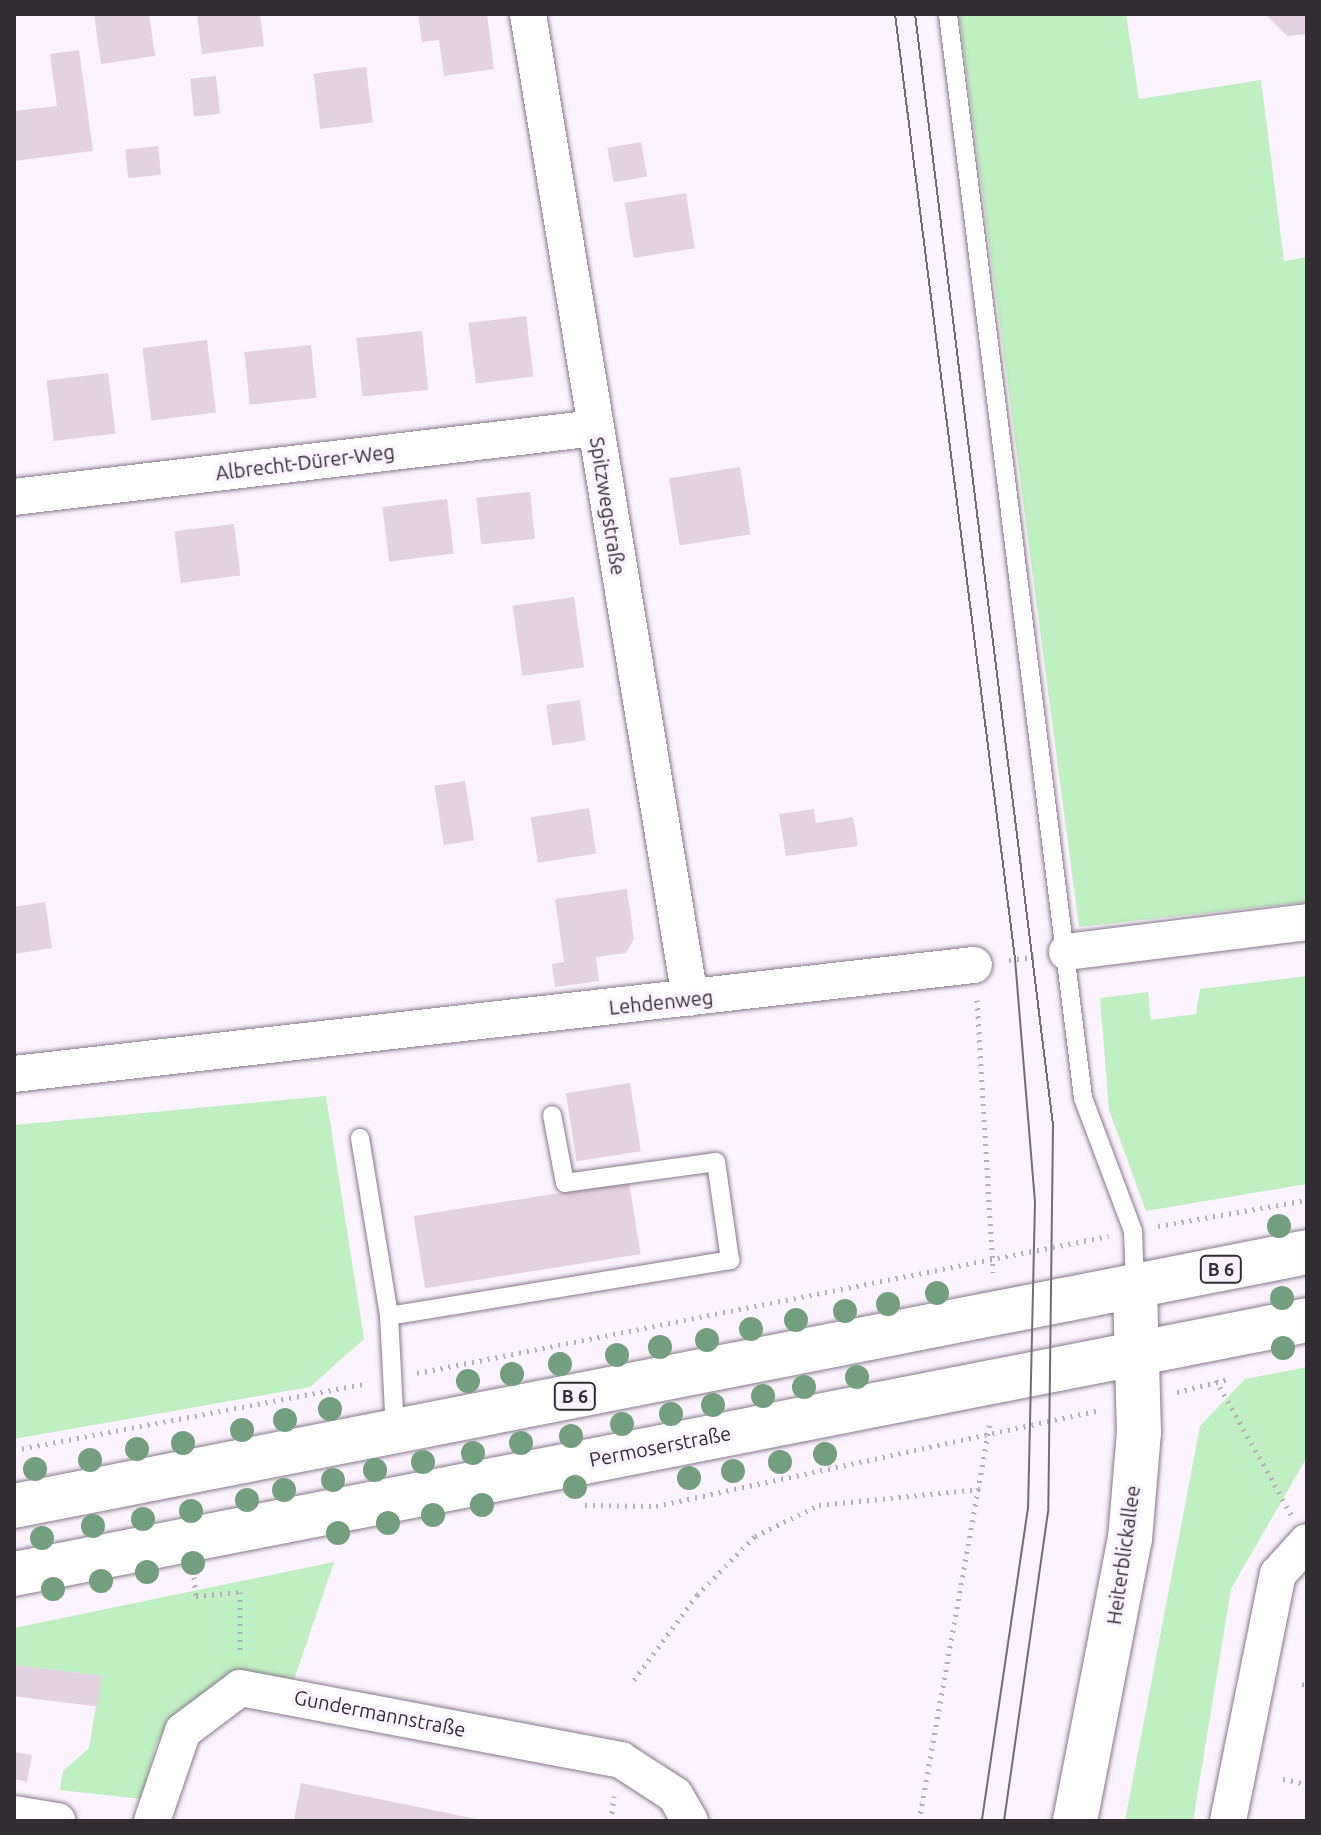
<!DOCTYPE html>
<html>
<head>
<meta charset="utf-8">
<style>
  body { margin:0 }
  #map { position:relative; width:1321px; height:1835px; overflow:hidden; background:#fbf3fd; font-family:Ubuntu,sans-serif }
  div>[style] { position:absolute }
  [style*='--x'] { left:calc(var(--x)*1px); top:calc(var(--y)*1px); width:calc(var(--w)*1px); rotate:calc(var(--a)*1deg) }
  .green>* { inset:0; background:#c0efc1 }
  .building>* { inset:0; background:#e3d2e0; transform-origin:0 0 }
  .path>* { height:5px; margin-top:-2.5px; transform-origin:0; background:repeating-linear-gradient(90deg,#b4aeb6 0 2px,transparent 0 8px) }
  .roads { filter:drop-shadow(0 0 2px #857988) drop-shadow(0 0 2px #857988) }
  .lane>* { height:18px; margin:-9px; padding:0 9px; transform-origin:9px; border-radius:9px; background:#fff }
  .street>* { height:36px; margin:-18px; padding:0 18px; transform-origin:18px; border-radius:18px; background:#fff }
  .secondary>* { height:44px; margin:-22px; padding:0 22px; transform-origin:22px; border-radius:22px; background:#fff }
  .primary>* { height:44px; margin:-22px; padding:0 22px; transform-origin:22px; border-radius:22px; background:#fff }
  .tram>* { height:2px; margin:-1px; padding:0 1px; transform-origin:1px; border-radius:1px; background:#726c73 }
  .trees>* { width:24px; height:24px; margin:-12px; border-radius:50%; background:#739f7e }
  span { translate:-50% -50%; white-space:nowrap; text-align:center; line-height:1.15; -webkit-text-stroke:7px #fbf3fd; paint-order:stroke }
  .shield-label span { padding:2px 6px; background:#fbf3fd; border:2px solid; border-radius:6px; -webkit-text-stroke-width:0 }
  .shield-label { font-size:18px; color:#322d33; font-weight:700 }
  .street-label { font-size:20px; color:#322d33 }
  .frame { position:absolute; inset:0; border:16px solid #322d33; pointer-events:none }
</style>
</head>
<body>
<div id="map">
  <div class="green">
    <i style="clip-path:polygon(959px 14px,1126px 14px,1139px 99px,1261px 80px,1284px 261px,1307px 257px,1307px 902px,1079px 927px)"></i>
    <i style="clip-path:polygon(1307px 976px,1307px 1184px,1146px 1211px,1109px 1110px,1100px 998px,1148px 992px,1151px 1020px,1196px 1014px,1200px 989px)"></i>
    <i style="clip-path:polygon(326px 1096px,364px 1339px,310px 1387px,14px 1439px,14px 1125px)"></i>
    <i style="clip-path:polygon(1307px 1367px,1307px 1457px,1231px 1589px,1193px 1821px,1125px 1821px,1200px 1426px,1245px 1379px)"></i>
    <i style="clip-path:polygon(334px 1562px,294px 1680px,226px 1679px,179px 1711px,156px 1744px,141px 1799px,60px 1790px,63px 1771px,89px 1748px,101px 1676px,14px 1665px,14px 1628px)"></i>
  </div>
  <div class="building">
    <i style="clip-path:polygon(94px 14px,149px 14px,155px 56px,101px 64px)"></i>
    <i style="clip-path:polygon(197px 14px,260px 14px,264px 46px,202px 54px)"></i>
    <i style="clip-path:polygon(418px 14px,487px 14px,494px 69px,444px 76px,439px 40px,422px 42px)"></i>
    <i style="clip-path:polygon(1265px 14px,1307px 14px,1307px 34px,1287px 36px)"></i>
    <i style="clip-path:polygon(79px 50px,93px 151px,14px 161px,14px 111px,57px 106px,50px 54px)"></i>
    <i style="left:366px;top:67px;width:56px;height:53px;rotate:83deg"></i>
    <i style="left:216px;top:76px;width:38px;height:26px;rotate:84deg"></i>
    <i style="left:641px;top:142px;width:35px;height:34px;rotate:80deg"></i>
    <i style="left:158px;top:146px;width:29px;height:33px;rotate:84deg"></i>
    <i style="left:686px;top:193px;width:56px;height:62px;rotate:81deg"></i>
    <i style="left:526px;top:316px;width:61px;height:58px;rotate:83deg"></i>
    <i style="left:422px;top:331px;width:59px;height:66px;rotate:84deg"></i>
    <i style="left:207px;top:340px;width:73px;height:65px;rotate:83deg"></i>
    <i style="left:311px;top:345px;width:53px;height:67px;rotate:84deg"></i>
    <i style="left:108px;top:373px;width:61px;height:62px;rotate:83deg"></i>
    <i style="left:740px;top:467px;width:68px;height:72px;rotate:81deg"></i>
    <i style="left:530px;top:492px;width:47px;height:54px;rotate:84deg"></i>
    <i style="left:447px;top:499px;width:55px;height:65px;rotate:83deg"></i>
    <i style="left:234px;top:524px;width:52px;height:60px;rotate:83deg"></i>
    <i style="left:574px;top:597px;width:71px;height:62px;rotate:82deg"></i>
    <i style="left:580px;top:700px;width:41px;height:34px;rotate:82deg"></i>
    <i style="left:465px;top:781px;width:60px;height:31px;rotate:81deg"></i>
    <i style="left:589px;top:808px;width:46px;height:59px;rotate:81deg"></i>
    <i style="clip-path:polygon(814px 809px,816px 823px,853px 817px,858px 846px,786px 856px,779px 814px)"></i>
    <i style="clip-path:polygon(627px 889px,634px 939px,626px 953px,596px 957px,599px 981px,555px 987px,552px 964px,564px 962px,555px 899px)"></i>
    <i style="clip-path:polygon(45px 902px,52px 948px,14px 954px,14px 907px)"></i>
    <i style="left:630px;top:1083px;width:69px;height:65px;rotate:81deg"></i>
    <i style="left:629px;top:1182px;width:73px;height:218px;rotate:81deg"></i>
    <i style="left:14px;top:1665px;width:88px;height:31px;rotate:7deg"></i>
    <i style="clip-path:polygon(14px 1752px,32px 1755px,27px 1782px,14px 1779px)"></i>
    <i style="clip-path:polygon(301px 1783px,481px 1820px,481px 1821px,294px 1821px)"></i>
  </div>
  <div class="path">
    <i style="--x:1009;--y:960;--w:25;--a:-7"></i>
    <i style="--x:977;--y:1000;--w:273;--a:86.6"></i>
    <i style="--x:1158;--y:1226;--w:151;--a:-9.9"></i>
    <i style="--x:417;--y:1373;--w:705;--a:-11.2"></i>
    <i style="--x:1216;--y:1380;--w:154;--a:60.8"></i>
    <i style="--x:1177;--y:1392;--w:54;--a:-14"></i>
    <i style="--x:14;--y:1450;--w:360;--a:-10.7"></i>
    <i style="--x:585;--y:1505;--w:71;--a:0.8"></i>
    <i style="--x:656;--y:1506;--w:455;--a:-12.2"></i>
    <i style="--x:194;--y:1577;--w:19;--a:84"></i>
    <i style="--x:196;--y:1596;--w:44;--a:-5.2"></i>
    <i style="--x:240;--y:1592;--w:63;--a:90"></i>
    <i style="--x:634;--y:1680;--w:106;--a:-53.5"></i>
    <i style="--x:697;--y:1595;--w:83;--a:-45.5"></i>
    <i style="--x:755;--y:1536;--w:71;--a:-25.8"></i>
    <i style="--x:819;--y:1505;--w:162;--a:-5.7"></i>
    <i style="--x:1302;--y:1684;--w:5;--a:11"></i>
    <i style="--x:1283;--y:1779;--w:25;--a:12"></i>
    <i style="--x:611;--y:1821;--w:25;--a:-83"></i>
    <i style="--x:919;--y:1821;--w:404;--a:-79.9"></i>
  </div>
  <div class="roads">
    <div class="lane">
      <i style="--x:948;--y:14;--w:1092;--a:82.9"></i>
      <i style="--x:1083;--y:1098;--w:142;--a:69.4"></i>
      <i style="--x:1133;--y:1231;--w:55;--a:87.9"></i>
      <i style="--x:360;--y:1138;--w:180;--a:80.7"></i>
      <i style="--x:389;--y:1316;--w:116;--a:87"></i>
      <i style="--x:389;--y:1316;--w:346;--a:-9.3"></i>
      <i style="--x:730;--y:1260;--w:99;--a:-98.1"></i>
      <i style="--x:716;--y:1162;--w:152;--a:172.1"></i>
      <i style="--x:565;--y:1183;--w:69;--a:-100.8"></i>
    </div>
    <div class="street">
      <i style="--x:528;--y:14;--w:997;--a:80.65"></i>
      <i style="--x:14;--y:497;--w:585;--a:-6.77"></i>
      <i style="--x:1067;--y:952;--w:242;--a:-7.1"></i>
      <i style="--x:14;--y:1074;--w:966;--a:-6.48"></i>
      <i style="--x:14;--y:1814;--w:44;--a:9.2"></i>
      <i style="--x:152;--y:1821;--w:95;--a:-71"></i>
      <i style="--x:183;--y:1731;--w:71;--a:-37"></i>
      <i style="--x:240;--y:1688;--w:388;--a:10.7"></i>
      <i style="--x:621;--y:1760;--w:64;--a:32.9"></i>
      <i style="--x:675;--y:1795;--w:30;--a:60"></i>
      <i style="--x:1228;--y:1821;--w:252;--a:-78.6"></i>
      <i style="--x:1278;--y:1574;--w:43;--a:-47.8"></i>
    </div>
    <div class="secondary">
      <i style="--x:1075;--y:1821;--w:287;--a:-79"></i>
      <i style="--x:1130;--y:1539;--w:107;--a:-85.2"></i>
      <i style="--x:1139;--y:1432;--w:146;--a:-91.6"></i>
    </div>
    <div class="primary">
      <i style="--x:14;--y:1506;--w:1318;--a:-11.11"></i>
      <i style="--x:14;--y:1574;--w:1318;--a:-11.11"></i>
    </div>
  </div>
  <div class="tram">
    <i style="--x:895;--y:14;--w:953;--a:82.76"></i>
    <i style="--x:1015;--y:959;--w:244;--a:85.3"></i>
    <i style="--x:1035;--y:1202;--w:306;--a:91.3"></i>
    <i style="--x:1028;--y:1508;--w:316;--a:98.4"></i>
    <i style="--x:915;--y:14;--w:1120;--a:82.92"></i>
    <i style="--x:1053;--y:1125;--w:387;--a:90.7"></i>
    <i style="--x:1048;--y:1512;--w:312;--a:98.1"></i>
  </div>
  <div class="trees">
    <i style="left:1279px;top:1226px"></i>
    <i style="left:937px;top:1293px"></i>
    <i style="left:1282px;top:1298px"></i>
    <i style="left:888px;top:1304px"></i>
    <i style="left:845px;top:1311px"></i>
    <i style="left:796px;top:1320px"></i>
    <i style="left:751px;top:1329px"></i>
    <i style="left:707px;top:1340px"></i>
    <i style="left:660px;top:1347px"></i>
    <i style="left:1283px;top:1348px"></i>
    <i style="left:617px;top:1355px"></i>
    <i style="left:560px;top:1364px"></i>
    <i style="left:512px;top:1374px"></i>
    <i style="left:857px;top:1377px"></i>
    <i style="left:468px;top:1381px"></i>
    <i style="left:804px;top:1387px"></i>
    <i style="left:763px;top:1396px"></i>
    <i style="left:713px;top:1405px"></i>
    <i style="left:330px;top:1409px"></i>
    <i style="left:671px;top:1414px"></i>
    <i style="left:285px;top:1420px"></i>
    <i style="left:622px;top:1424px"></i>
    <i style="left:242px;top:1430px"></i>
    <i style="left:571px;top:1436px"></i>
    <i style="left:183px;top:1443px"></i>
    <i style="left:521px;top:1443px"></i>
    <i style="left:137px;top:1449px"></i>
    <i style="left:473px;top:1453px"></i>
    <i style="left:825px;top:1454px"></i>
    <i style="left:90px;top:1460px"></i>
    <i style="left:423px;top:1462px"></i>
    <i style="left:780px;top:1462px"></i>
    <i style="left:35px;top:1469px"></i>
    <i style="left:375px;top:1470px"></i>
    <i style="left:733px;top:1471px"></i>
    <i style="left:689px;top:1478px"></i>
    <i style="left:333px;top:1480px"></i>
    <i style="left:575px;top:1487px"></i>
    <i style="left:284px;top:1490px"></i>
    <i style="left:247px;top:1500px"></i>
    <i style="left:482px;top:1505px"></i>
    <i style="left:191px;top:1511px"></i>
    <i style="left:433px;top:1515px"></i>
    <i style="left:143px;top:1519px"></i>
    <i style="left:388px;top:1523px"></i>
    <i style="left:93px;top:1526px"></i>
    <i style="left:338px;top:1533px"></i>
    <i style="left:42px;top:1538px"></i>
    <i style="left:193px;top:1563px"></i>
    <i style="left:147px;top:1572px"></i>
    <i style="left:101px;top:1581px"></i>
    <i style="left:53px;top:1589px"></i>
  </div>
  <div class="shield-label">
    <span style="left:1221px;top:1269px">B 6</span>
    <span style="left:575px;top:1396px">B 6</span>
  </div>
  <div class="street-label">
    <span style="left:305px;top:462px;rotate:-7deg">Albrecht-Dürer-Weg</span>
    <span style="left:608px;top:506px;rotate:81deg">Spitzwegstraße</span>
    <span style="left:661px;top:1002px;rotate:-6deg">Lehdenweg</span>
    <span style="left:660px;top:1446px;rotate:-11deg">Permoserstraße</span>
    <span style="left:1123px;top:1555px;rotate:-82deg">Heiterblickallee</span>
    <span style="left:380px;top:1713px;rotate:11deg">Gundermannstraße</span>
  </div>
  <div class="frame"></div>
</div>
</body>
</html>
